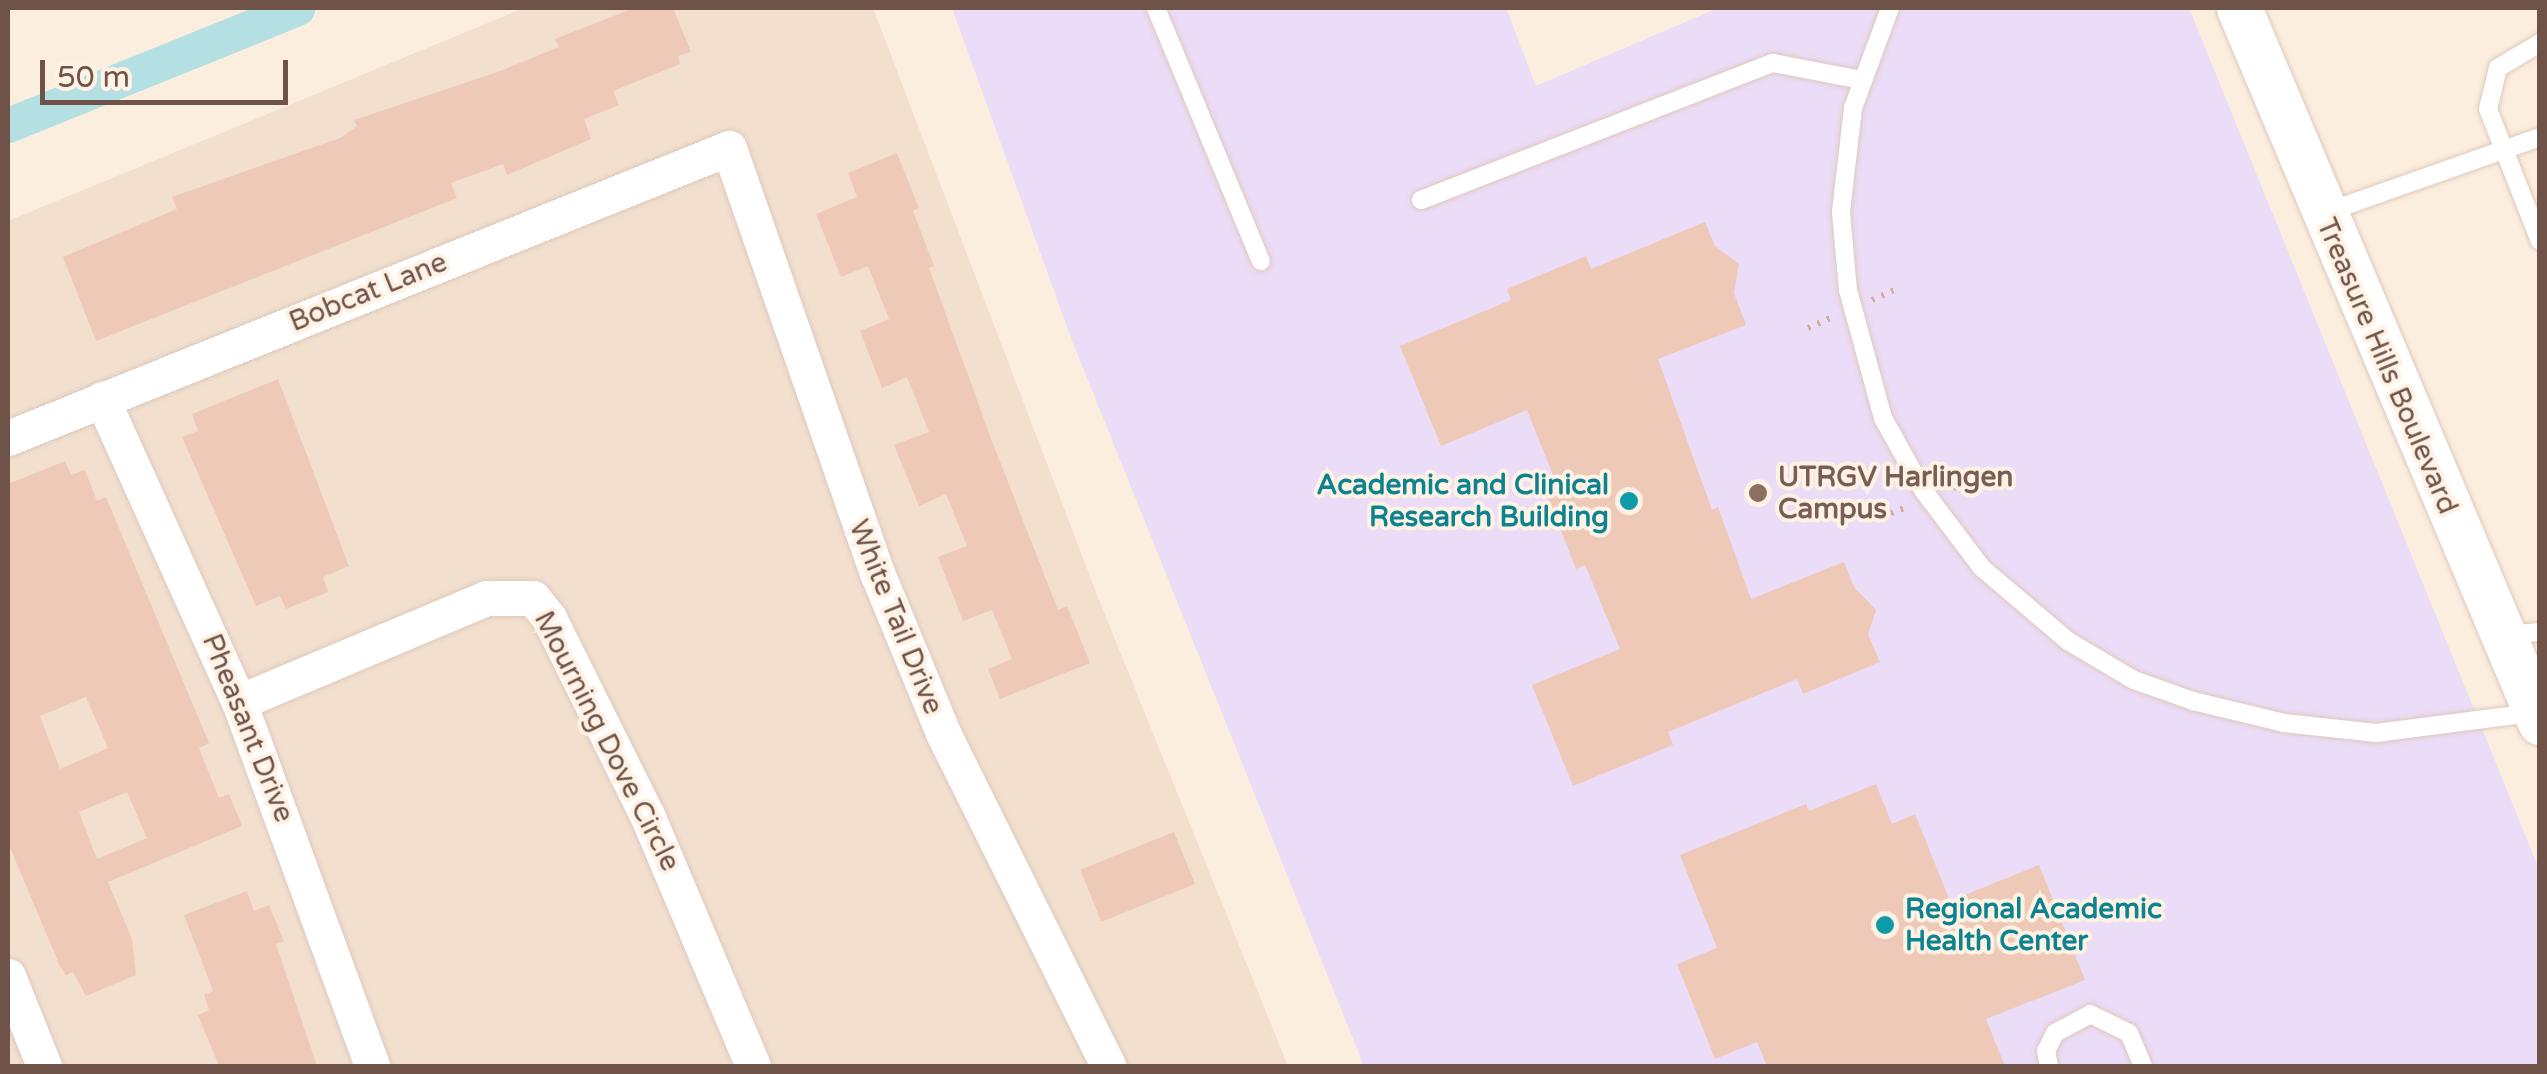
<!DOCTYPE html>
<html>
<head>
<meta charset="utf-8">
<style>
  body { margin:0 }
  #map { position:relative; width:2547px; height:1074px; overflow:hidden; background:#fbeedf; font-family:"Varela Round",sans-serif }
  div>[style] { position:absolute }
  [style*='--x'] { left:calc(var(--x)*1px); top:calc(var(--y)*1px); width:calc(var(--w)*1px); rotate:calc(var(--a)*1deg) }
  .residential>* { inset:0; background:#f2dfce }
  .education>* { inset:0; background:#ebdcf7 }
  .canal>* { height:35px; margin:-17.5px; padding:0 17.5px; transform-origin:17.5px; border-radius:17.5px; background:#b5e0e3 }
  .building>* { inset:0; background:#efc9b8; transform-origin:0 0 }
  .path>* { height:6px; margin-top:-3px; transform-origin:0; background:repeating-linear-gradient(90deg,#d3ad9c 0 2.5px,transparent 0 10.5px) }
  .roads { filter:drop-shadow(0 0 2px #dec9bc) drop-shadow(0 0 2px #dec9bc) }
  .service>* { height:18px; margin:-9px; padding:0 9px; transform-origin:9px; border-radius:9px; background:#fff }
  .minor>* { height:35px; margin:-17.5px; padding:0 17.5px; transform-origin:17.5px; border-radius:17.5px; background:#fff }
  .tertiary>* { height:45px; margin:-22.5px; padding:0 22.5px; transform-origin:22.5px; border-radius:22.5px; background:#fff }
  .dots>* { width:28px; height:28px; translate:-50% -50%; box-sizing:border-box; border:5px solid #fef2e5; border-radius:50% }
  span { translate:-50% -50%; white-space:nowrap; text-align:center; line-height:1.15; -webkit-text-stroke:8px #fef2e5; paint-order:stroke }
  .street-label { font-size:28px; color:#705348 }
  .education-label { font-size:28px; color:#785e54; font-weight:700 }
  .left { translate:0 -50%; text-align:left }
  .culture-label { font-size:28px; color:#0d838f; font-weight:700 }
  .right { translate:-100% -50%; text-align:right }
  .frame { position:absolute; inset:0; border:10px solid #705348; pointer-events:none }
  .scale { position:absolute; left:40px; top:60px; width:248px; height:45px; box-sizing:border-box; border:5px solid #705348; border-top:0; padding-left:12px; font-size:30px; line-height:35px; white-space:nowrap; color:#705348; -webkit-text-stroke:8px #fef2e5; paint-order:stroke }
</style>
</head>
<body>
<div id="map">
  <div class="residential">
    <i style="clip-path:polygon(524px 8px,873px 8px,1099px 600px,1288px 1066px,8px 1066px,8px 221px)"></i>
  </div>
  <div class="education">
    <i style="clip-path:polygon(952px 8px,1506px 8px,1536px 86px,1718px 8px,2189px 8px,2539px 869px,2539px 1066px,1364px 1066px,1071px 338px)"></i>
  </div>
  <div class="canal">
    <i style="--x:8;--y:125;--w:312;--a:-22"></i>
  </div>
  <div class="building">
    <i style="clip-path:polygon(634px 8px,673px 8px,691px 52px,678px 56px,680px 64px,613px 91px,619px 105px,584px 119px,591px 139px,507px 175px,503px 164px,451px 183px,457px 198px,96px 341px,63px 257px,177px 209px,172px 197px,340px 138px,357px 126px,354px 120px,500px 71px,559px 47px,555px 39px)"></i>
    <i style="clip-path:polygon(897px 153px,919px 208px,913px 211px,934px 266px,929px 268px,992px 441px,1058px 610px,1067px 606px,1090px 663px,1000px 699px,988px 669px,1012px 659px,992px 610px,963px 621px,938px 557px,967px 546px,946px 494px,919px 506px,894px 445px,929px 432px,907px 377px,882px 388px,860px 331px,889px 319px,868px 266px,841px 277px,816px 214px,857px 197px,848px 173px)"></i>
    <i style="clip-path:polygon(1705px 222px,1715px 246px,1739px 264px,1734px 293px,1746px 325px,1658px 359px,1712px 510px,1718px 507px,1751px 599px,1844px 562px,1854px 587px,1876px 610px,1868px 634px,1880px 662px,1803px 694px,1797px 679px,1668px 732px,1673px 745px,1573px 786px,1532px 685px,1620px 649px,1585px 565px,1576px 569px,1547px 495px,1559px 490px,1527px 410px,1441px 446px,1400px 346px,1511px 300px,1507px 289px,1586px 256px,1591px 269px)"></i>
    <i style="clip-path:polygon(278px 379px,349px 566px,323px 577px,328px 592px,286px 609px,280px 596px,256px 606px,182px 437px,198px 431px,192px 414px)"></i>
    <i style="clip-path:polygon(evenodd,65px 461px,71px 475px,85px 470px,97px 501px,106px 497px,209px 743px,199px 748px,219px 798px,229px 794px,242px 826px,108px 882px,132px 939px,136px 975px,86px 996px,73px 972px,66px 975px,60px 966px,8px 843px,8px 484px,65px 461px,86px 697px,108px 748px,60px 769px,40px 716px,86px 697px,65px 461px,127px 792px,147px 838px,97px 859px,79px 812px,127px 792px)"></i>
    <i style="clip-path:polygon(1876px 784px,1892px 824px,1915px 814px,1950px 901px,2039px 865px,2085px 980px,1986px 1019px,2005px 1066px,1767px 1066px,1757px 1042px,1715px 1059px,1677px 964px,1717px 948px,1680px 855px,1806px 804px,1809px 811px)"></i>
    <i style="left:1174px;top:832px;width:56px;height:101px;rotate:68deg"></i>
    <i style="clip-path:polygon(247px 891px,254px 911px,269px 905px,284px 941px,276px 944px,317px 1066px,219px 1066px,198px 1015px,209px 1010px,204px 995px,213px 991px,184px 915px)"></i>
  </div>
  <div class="path">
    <i style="--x:1872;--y:300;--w:30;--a:-24"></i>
    <i style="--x:1808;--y:328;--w:27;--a:-24"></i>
    <i style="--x:1953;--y:488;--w:23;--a:-23"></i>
    <i style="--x:1881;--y:517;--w:30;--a:-21"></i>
  </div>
  <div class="roads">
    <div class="service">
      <i style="--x:1156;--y:8;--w:274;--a:67.5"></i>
      <i style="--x:1890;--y:8;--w:107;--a:110.3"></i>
      <i style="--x:1853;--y:108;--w:105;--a:96.6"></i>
      <i style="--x:1841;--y:212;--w:78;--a:84.9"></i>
      <i style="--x:1848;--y:290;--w:133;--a:74.7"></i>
      <i style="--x:1883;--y:418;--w:82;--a:60.9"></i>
      <i style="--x:1923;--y:490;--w:98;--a:52.9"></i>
      <i style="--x:1982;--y:568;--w:113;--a:40.3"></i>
      <i style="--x:2068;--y:641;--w:77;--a:30.6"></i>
      <i style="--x:2134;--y:680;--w:63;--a:19.6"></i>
      <i style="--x:2193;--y:701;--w:94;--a:13.6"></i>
      <i style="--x:2284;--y:723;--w:93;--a:6.2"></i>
      <i style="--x:2376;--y:733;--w:158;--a:-7.3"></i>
      <i style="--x:2540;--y:43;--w:49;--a:149.2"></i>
      <i style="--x:2498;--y:68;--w:42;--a:103.7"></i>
      <i style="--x:2488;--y:109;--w:142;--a:68.5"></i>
      <i style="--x:1421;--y:200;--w:378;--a:-21.3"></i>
      <i style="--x:1773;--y:63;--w:91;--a:10.8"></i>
      <i style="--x:2327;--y:212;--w:226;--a:-19.4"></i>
      <i style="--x:2504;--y:635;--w:36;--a:-5"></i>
      <i style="--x:2049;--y:1066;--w:15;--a:-101"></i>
      <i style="--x:2046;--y:1051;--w:20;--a:-63"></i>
      <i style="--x:2055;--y:1033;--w:40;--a:-28"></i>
      <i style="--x:2090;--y:1014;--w:43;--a:26"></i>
      <i style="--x:2129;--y:1033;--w:36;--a:67"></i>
    </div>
    <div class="minor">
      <i style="--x:102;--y:399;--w:333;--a:65.7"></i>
      <i style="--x:239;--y:702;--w:388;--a:69.9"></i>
      <i style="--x:8;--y:438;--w:777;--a:-21.91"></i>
      <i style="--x:729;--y:148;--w:452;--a:70.8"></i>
      <i style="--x:878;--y:575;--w:171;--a:67.6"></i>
      <i style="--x:943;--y:733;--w:372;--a:63.6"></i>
      <i style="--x:239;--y:702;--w:268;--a:-22.8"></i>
      <i style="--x:486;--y:598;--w:47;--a:0"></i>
      <i style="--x:533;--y:598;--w:26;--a:51"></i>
      <i style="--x:549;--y:618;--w:220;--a:63.6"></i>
      <i style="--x:647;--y:815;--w:272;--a:67.1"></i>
      <i style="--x:8;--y:976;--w:97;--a:68.2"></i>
    </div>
    <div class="tertiary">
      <i style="--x:2239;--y:8;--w:775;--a:67.14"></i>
    </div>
  </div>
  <div class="dots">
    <i style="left:1758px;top:493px;background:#8d6e63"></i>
    <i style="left:1629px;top:501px;background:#0f9aa8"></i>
    <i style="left:1885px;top:925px;background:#0f9aa8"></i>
  </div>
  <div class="street-label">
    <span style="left:368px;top:292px;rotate:-22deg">Bobcat Lane</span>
    <span style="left:2387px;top:366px;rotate:67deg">Treasure Hills Boulevard</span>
    <span style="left:896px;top:617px;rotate:68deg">White Tail Drive</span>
    <span style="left:248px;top:728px;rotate:68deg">Pheasant Drive</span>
    <span style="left:607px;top:741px;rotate:63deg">Mourning Dove Circle</span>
  </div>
  <div class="education-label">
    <span class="left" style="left:1778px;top:493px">UTRGV Harlingen<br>Campus</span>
  </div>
  <div class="culture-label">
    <span class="right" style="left:1609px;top:501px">Academic and Clinical<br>Research Building</span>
    <span class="left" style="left:1905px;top:925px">Regional Academic<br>Health Center</span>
  </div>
  <div class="frame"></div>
  <div class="scale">50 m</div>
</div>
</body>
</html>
